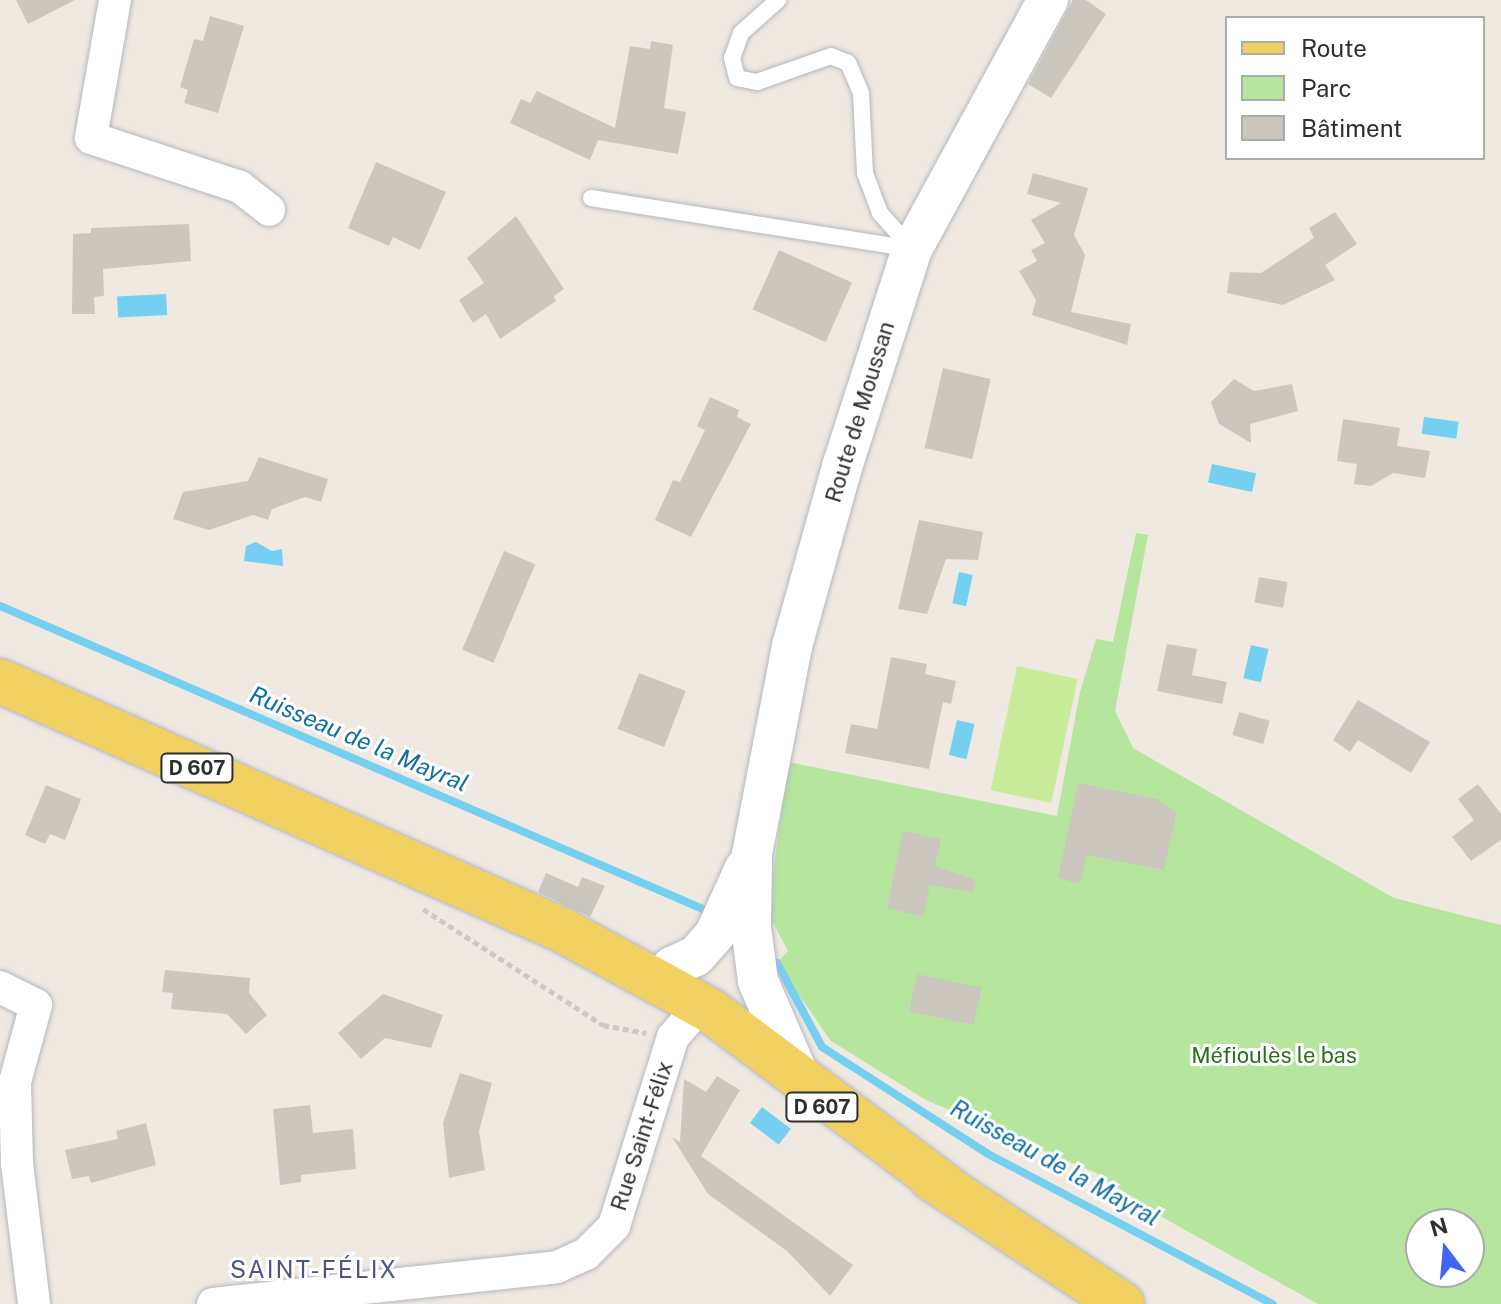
<!DOCTYPE html>
<html>
<head>
<meta charset="utf-8">
<style>
  body { margin:0 }
  #map { position:relative; width:1501px; height:1304px; overflow:hidden; background:#efe9e1; font-family:"Public Sans",sans-serif }
  div>[style] { position:absolute }
  [style*='--x'] { left:calc(var(--x)*1px); top:calc(var(--y)*1px); width:calc(var(--w)*1px); rotate:calc(var(--a)*1deg) }
  .green>* { inset:0; background:#b6e59e }
  .pitch>* { inset:0; background:#c9ec9a; transform-origin:0 0 }
  .water>* { inset:0; background:#75cff0; transform-origin:0 0 }
  .stream>* { height:8px; margin:-4px; padding:0 4px; transform-origin:4px; border-radius:4px; background:#75cff0 }
  .building>* { inset:0; background:#cbc7bf; transform-origin:0 0 }
  .path>* { height:5px; margin-top:-2.5px; transform-origin:0; background:repeating-linear-gradient(90deg,#c9c9c9 0 6px,transparent 0 10px) }
  .roads { filter:drop-shadow(0 0 2px #b4b7c1) drop-shadow(0 0 2px #b4b7c1) }
  .service>* { height:16px; margin:-8px; padding:0 8px; transform-origin:8px; border-radius:8px; background:#fff }
  .minor>* { height:32px; margin:-16px; padding:0 16px; transform-origin:16px; border-radius:16px; background:#fff }
  .tertiary>* { height:40px; margin:-20px; padding:0 20px; transform-origin:20px; border-radius:20px; background:#fff }
  .primary>* { height:44px; margin:-22px; padding:0 22px; transform-origin:22px; border-radius:22px; background:#f2d163 }
  span { translate:-50% -50%; white-space:nowrap; text-align:center; line-height:1.15; -webkit-text-stroke:6px #fff; paint-order:stroke }
  .shield-label span { padding:2px 6px; background:#fff; border:2px solid; border-radius:6px; -webkit-text-stroke-width:0 }
  .shield-label { font-size:20px; color:#2e2e2e; font-weight:700 }
  .street-label { font-size:22px; color:#2e2e2e }
  .park-label { font-size:22px; color:#2c6e1b }
  .water-label { font-size:24px; color:#0d6fa3; font-style:italic }
  .neighbourhood-label { font-size:24px; color:#4d5680; letter-spacing:2px }
  .legend { position:absolute; left:1225px; top:16px; width:260px; height:144px; box-sizing:border-box; background:#fff; border:2px solid #ababab; margin:0; padding:10px 14px; list-style:none; font-size:24px; color:#2e2e2e }
  .legend li { display:flex; align-items:center; gap:16px; height:40px }
  .legend b { width:40px; border:2px solid #ababab }
  .north { position:absolute; left:1405px; top:1208px; width:80px; height:80px; box-sizing:border-box; background:#fff; border:2px solid #ababab; border-radius:50%; rotate:344deg; font-size:22px; font-weight:700; line-height:32px; text-align:center; color:#2e2e2e }
  .north::after { content:''; display:block; margin:auto; width:28px; height:36px; background:#4264fb; clip-path:polygon(50% 0,100% 100%,50% 72%,0 100%) }
</style>
</head>
<body>
<div id="map">
  <div class="green">
    <i style="clip-path:polygon(evenodd,1136px 533px,1148px 535px,1115px 711px,1133px 748px,1394px 898px,1501px 925px,1501px 1304px,1318px 1304px,1160px 1216px,1096px 1173px,926px 1100px,831px 1041px,777px 963px,788px 951px,768px 913px,788px 762px,1057px 816px,1080px 692px,1096px 639px,1113px 642px,1136px 533px,1421px 1224px,1469px 1224px,1469px 1272px,1421px 1272px,1421px 1224px)"></i>
  </div>
  <div class="pitch">
    <i style="left:1017px;top:666px;width:62px;height:127px;rotate:12deg"></i>
  </div>
  <div class="water">
    <i style="left:166px;top:294px;width:21px;height:49px;rotate:87deg"></i>
    <i style="left:1424px;top:417px;width:35px;height:17px;rotate:8deg"></i>
    <i style="left:1212px;top:464px;width:45px;height:19px;rotate:12deg"></i>
    <i style="clip-path:polygon(256px 542px,272px 551px,282px 549px,283px 566px,244px 561px,246px 546px)"></i>
    <i style="left:959px;top:572px;width:14px;height:32px;rotate:12deg"></i>
    <i style="left:1251px;top:645px;width:18px;height:34px;rotate:13deg"></i>
    <i style="left:957px;top:720px;width:18px;height:36px;rotate:13deg"></i>
    <i style="left:762px;top:1107px;width:36px;height:20px;rotate:37deg"></i>
  </div>
  <div class="stream">
    <i style="--x:0;--y:606;--w:766;--a:23.32"></i>
    <i style="--x:777;--y:963;--w:95;--a:61.8"></i>
    <i style="--x:822;--y:1047;--w:197;--a:32.8"></i>
    <i style="--x:988;--y:1154;--w:322;--a:27.8"></i>
  </div>
  <div class="building">
    <i style="clip-path:polygon(16px 0,75px 0,28px 24px)"></i>
    <i style="clip-path:polygon(1073px 0,1086px 0,1106px 14px,1051px 98px,1028px 84px)"></i>
    <i style="clip-path:polygon(210px 16px,244px 26px,218px 113px,184px 103px,188px 90px,180px 87px,194px 39px,203px 41px)"></i>
    <i style="clip-path:polygon(651px 41px,673px 45px,664px 108px,686px 112px,678px 154px,598px 140px,590px 160px,510px 123px,521px 99px,530px 103px,537px 91px,615px 128px,630px 46px,650px 49px)"></i>
    <i style="clip-path:polygon(376px 162px,446px 192px,420px 250px,393px 237px,389px 246px,348px 228px)"></i>
    <i style="clip-path:polygon(1033px 173px,1088px 188px,1074px 235px,1085px 255px,1071px 312px,1131px 324px,1127px 345px,1032px 315px,1036px 300px,1019px 271px,1037px 261px,1031px 250px,1045px 243px,1031px 220px,1061px 203px,1027px 194px)"></i>
    <i style="clip-path:polygon(1335px 212px,1357px 244px,1325px 265px,1335px 280px,1283px 305px,1227px 293px,1230px 272px,1261px 273px,1314px 238px,1309px 228px)"></i>
    <i style="clip-path:polygon(516px 216px,564px 289px,554px 296px,556px 301px,500px 339px,486px 314px,473px 323px,459px 300px,484px 283px,467px 258px)"></i>
    <i style="clip-path:polygon(189px 224px,191px 261px,103px 269px,104px 296px,94px 297px,95px 314px,72px 314px,73px 234px,91px 233px,91px 228px)"></i>
    <i style="left:779px;top:250px;width:80px;height:65px;rotate:24deg"></i>
    <i style="left:943px;top:368px;width:49px;height:82px;rotate:13deg"></i>
    <i style="clip-path:polygon(1234px 379px,1254px 391px,1292px 384px,1298px 411px,1250px 424px,1251px 443px,1219px 424px,1211px 402px)"></i>
    <i style="clip-path:polygon(710px 397px,739px 410px,737px 417px,751px 424px,691px 537px,655px 520px,673px 480px,680px 482px,705px 430px,697px 426px)"></i>
    <i style="clip-path:polygon(1343px 419px,1400px 428px,1397px 446px,1430px 451px,1425px 478px,1393px 473px,1371px 486px,1354px 484px,1357px 464px,1337px 461px)"></i>
    <i style="clip-path:polygon(259px 457px,328px 479px,321px 502px,305px 497px,272px 509px,268px 520px,253px 515px,209px 530px,173px 519px,183px 492px,248px 481px)"></i>
    <i style="clip-path:polygon(919px 520px,983px 532px,978px 560px,946px 559px,927px 614px,898px 609px)"></i>
    <i style="left:504px;top:551px;width:34px;height:107px;rotate:23deg"></i>
    <i style="left:1259px;top:577px;width:29px;height:26px;rotate:10deg"></i>
    <i style="clip-path:polygon(1167px 644px,1197px 649px,1192px 675px,1227px 682px,1222px 704px,1157px 691px)"></i>
    <i style="clip-path:polygon(891px 657px,927px 664px,925px 674px,956px 681px,951px 704px,943px 702px,929px 769px,845px 753px,851px 724px,877px 729px)"></i>
    <i style="left:639px;top:673px;width:50px;height:60px;rotate:21deg"></i>
    <i style="clip-path:polygon(1358px 700px,1430px 742px,1411px 773px,1358px 740px,1350px 752px,1333px 740px)"></i>
    <i style="left:1239px;top:712px;width:32px;height:24px;rotate:16deg"></i>
    <i style="clip-path:polygon(1078px 783px,1158px 799px,1176px 814px,1164px 870px,1087px 855px,1080px 884px,1058px 878px)"></i>
    <i style="clip-path:polygon(1478px 784px,1501px 814px,1501px 840px,1471px 861px,1452px 837px,1474px 820px,1458px 799px)"></i>
    <i style="clip-path:polygon(46px 785px,81px 799px,65px 840px,50px 834px,45px 844px,25px 835px)"></i>
    <i style="clip-path:polygon(903px 831px,941px 839px,935px 866px,976px 880px,973px 892px,930px 885px,923px 917px,887px 908px)"></i>
    <i style="clip-path:polygon(546px 873px,578px 887px,582px 877px,605px 886px,590px 917px,538px 892px)"></i>
    <i style="clip-path:polygon(165px 970px,250px 978px,249px 993px,267px 1015px,246px 1034px,227px 1014px,171px 1009px,173px 993px,162px 992px)"></i>
    <i style="left:917px;top:974px;width:66px;height:38px;rotate:12deg"></i>
    <i style="clip-path:polygon(383px 994px,443px 1015px,431px 1048px,385px 1038px,361px 1059px,338px 1033px)"></i>
    <i style="clip-path:polygon(460px 1073px,492px 1083px,479px 1131px,485px 1170px,449px 1178px,443px 1123px)"></i>
    <i style="clip-path:polygon(717px 1076px,740px 1090px,701px 1156px,853px 1265px,830px 1296px,787px 1251px,708px 1194px,672px 1137px,680px 1142px,684px 1079px,706px 1092px)"></i>
    <i style="clip-path:polygon(310px 1105px,313px 1133px,353px 1129px,356px 1169px,301px 1175px,301px 1182px,280px 1185px,273px 1109px)"></i>
    <i style="clip-path:polygon(146px 1123px,156px 1165px,91px 1183px,89px 1176px,72px 1179px,65px 1150px,118px 1139px,116px 1131px)"></i>
  </div>
  <div class="path">
    <i style="--x:423;--y:909;--w:214;--a:32.8"></i>
    <i style="--x:603;--y:1025;--w:44;--a:10.5"></i>
  </div>
  <div class="roads">
    <div class="service">
      <i style="--x:591;--y:198;--w:325;--a:9"></i>
      <i style="--x:912;--y:249;--w:48;--a:-131.6"></i>
      <i style="--x:880;--y:213;--w:43;--a:-110.6"></i>
      <i style="--x:865;--y:173;--w:80;--a:-92.9"></i>
      <i style="--x:861;--y:93;--w:33;--a:-113"></i>
      <i style="--x:848;--y:63;--w:18;--a:-158"></i>
      <i style="--x:831;--y:56;--w:78;--a:160.6"></i>
      <i style="--x:757;--y:82;--w:20;--a:-169"></i>
      <i style="--x:737;--y:78;--w:21;--a:-104"></i>
      <i style="--x:732;--y:58;--w:27;--a:-70"></i>
      <i style="--x:741;--y:33;--w:50;--a:-41.7"></i>
    </div>
    <div class="minor">
      <i style="--x:115;--y:0;--w:140;--a:99.9"></i>
      <i style="--x:91;--y:138;--w:157;--a:18.2"></i>
      <i style="--x:240;--y:187;--w:37;--a:38"></i>
      <i style="--x:0;--y:987;--w:40;--a:26.6"></i>
      <i style="--x:36;--y:1005;--w:80;--a:105.3"></i>
      <i style="--x:15;--y:1082;--w:81;--a:88.6"></i>
      <i style="--x:17;--y:1163;--w:142;--a:83.1"></i>
      <i style="--x:213;--y:1304;--w:346;--a:-6.1"></i>
      <i style="--x:557;--y:1267;--w:32;--a:-24"></i>
      <i style="--x:586;--y:1254;--w:40;--a:-45"></i>
      <i style="--x:614;--y:1226;--w:198;--a:-72.7"></i>
      <i style="--x:673;--y:1037;--w:23;--a:-49"></i>
    </div>
    <div class="tertiary">
      <i style="--x:658;--y:982;--w:21;--a:-47"></i>
      <i style="--x:672;--y:967;--w:26;--a:-25"></i>
      <i style="--x:696;--y:956;--w:29;--a:-49"></i>
      <i style="--x:715;--y:934;--w:72;--a:-65.6"></i>
      <i style="--x:798;--y:1074;--w:101;--a:-113.3"></i>
      <i style="--x:758;--y:981;--w:54;--a:-97.4"></i>
      <i style="--x:751;--y:927;--w:73;--a:-89.2"></i>
      <i style="--x:752;--y:854;--w:212;--a:-79.1"></i>
      <i style="--x:792;--y:646;--w:186;--a:-74.4"></i>
      <i style="--x:842;--y:467;--w:229;--a:-72.2"></i>
      <i style="--x:912;--y:249;--w:284;--a:-61.4"></i>
    </div>
    <div class="primary">
      <i style="--x:0;--y:681;--w:612;--a:23.89"></i>
      <i style="--x:560;--y:929;--w:111;--a:28.4"></i>
      <i style="--x:658;--y:982;--w:60;--a:28.7"></i>
      <i style="--x:711;--y:1011;--w:306;--a:36.8"></i>
      <i style="--x:931;--y:1178;--w:229;--a:33.4"></i>
    </div>
  </div>
  <div class="shield-label">
    <span style="left:197px;top:768px">D 607</span>
    <span style="left:822px;top:1107px">D 607</span>
  </div>
  <div class="street-label">
    <span style="left:860px;top:412px;rotate:-73deg">Route de Moussan</span>
    <span style="left:642px;top:1136px;rotate:-72deg">Rue Saint-Félix</span>
  </div>
  <div class="park-label">
    <span style="left:1274px;top:1056px">Méfioulès le bas</span>
  </div>
  <div class="water-label">
    <span style="left:359px;top:739px;rotate:23deg">Ruisseau de la Mayral</span>
    <span style="left:1055px;top:1163px;rotate:29deg">Ruisseau de la Mayral</span>
  </div>
  <div class="neighbourhood-label">
    <span style="left:314px;top:1270px">SAINT-FÉLIX</span>
  </div>
  <ul class="legend">
  <li><b style="height:10px;background:#f2d163"></b>Route</li>
  <li><b style="height:22px;background:#b6e59e"></b>Parc</li>
  <li><b style="height:22px;background:#cbc7bf"></b>Bâtiment</li>
  </ul>
  <div class="north">N</div>
</div>
</body>
</html>
